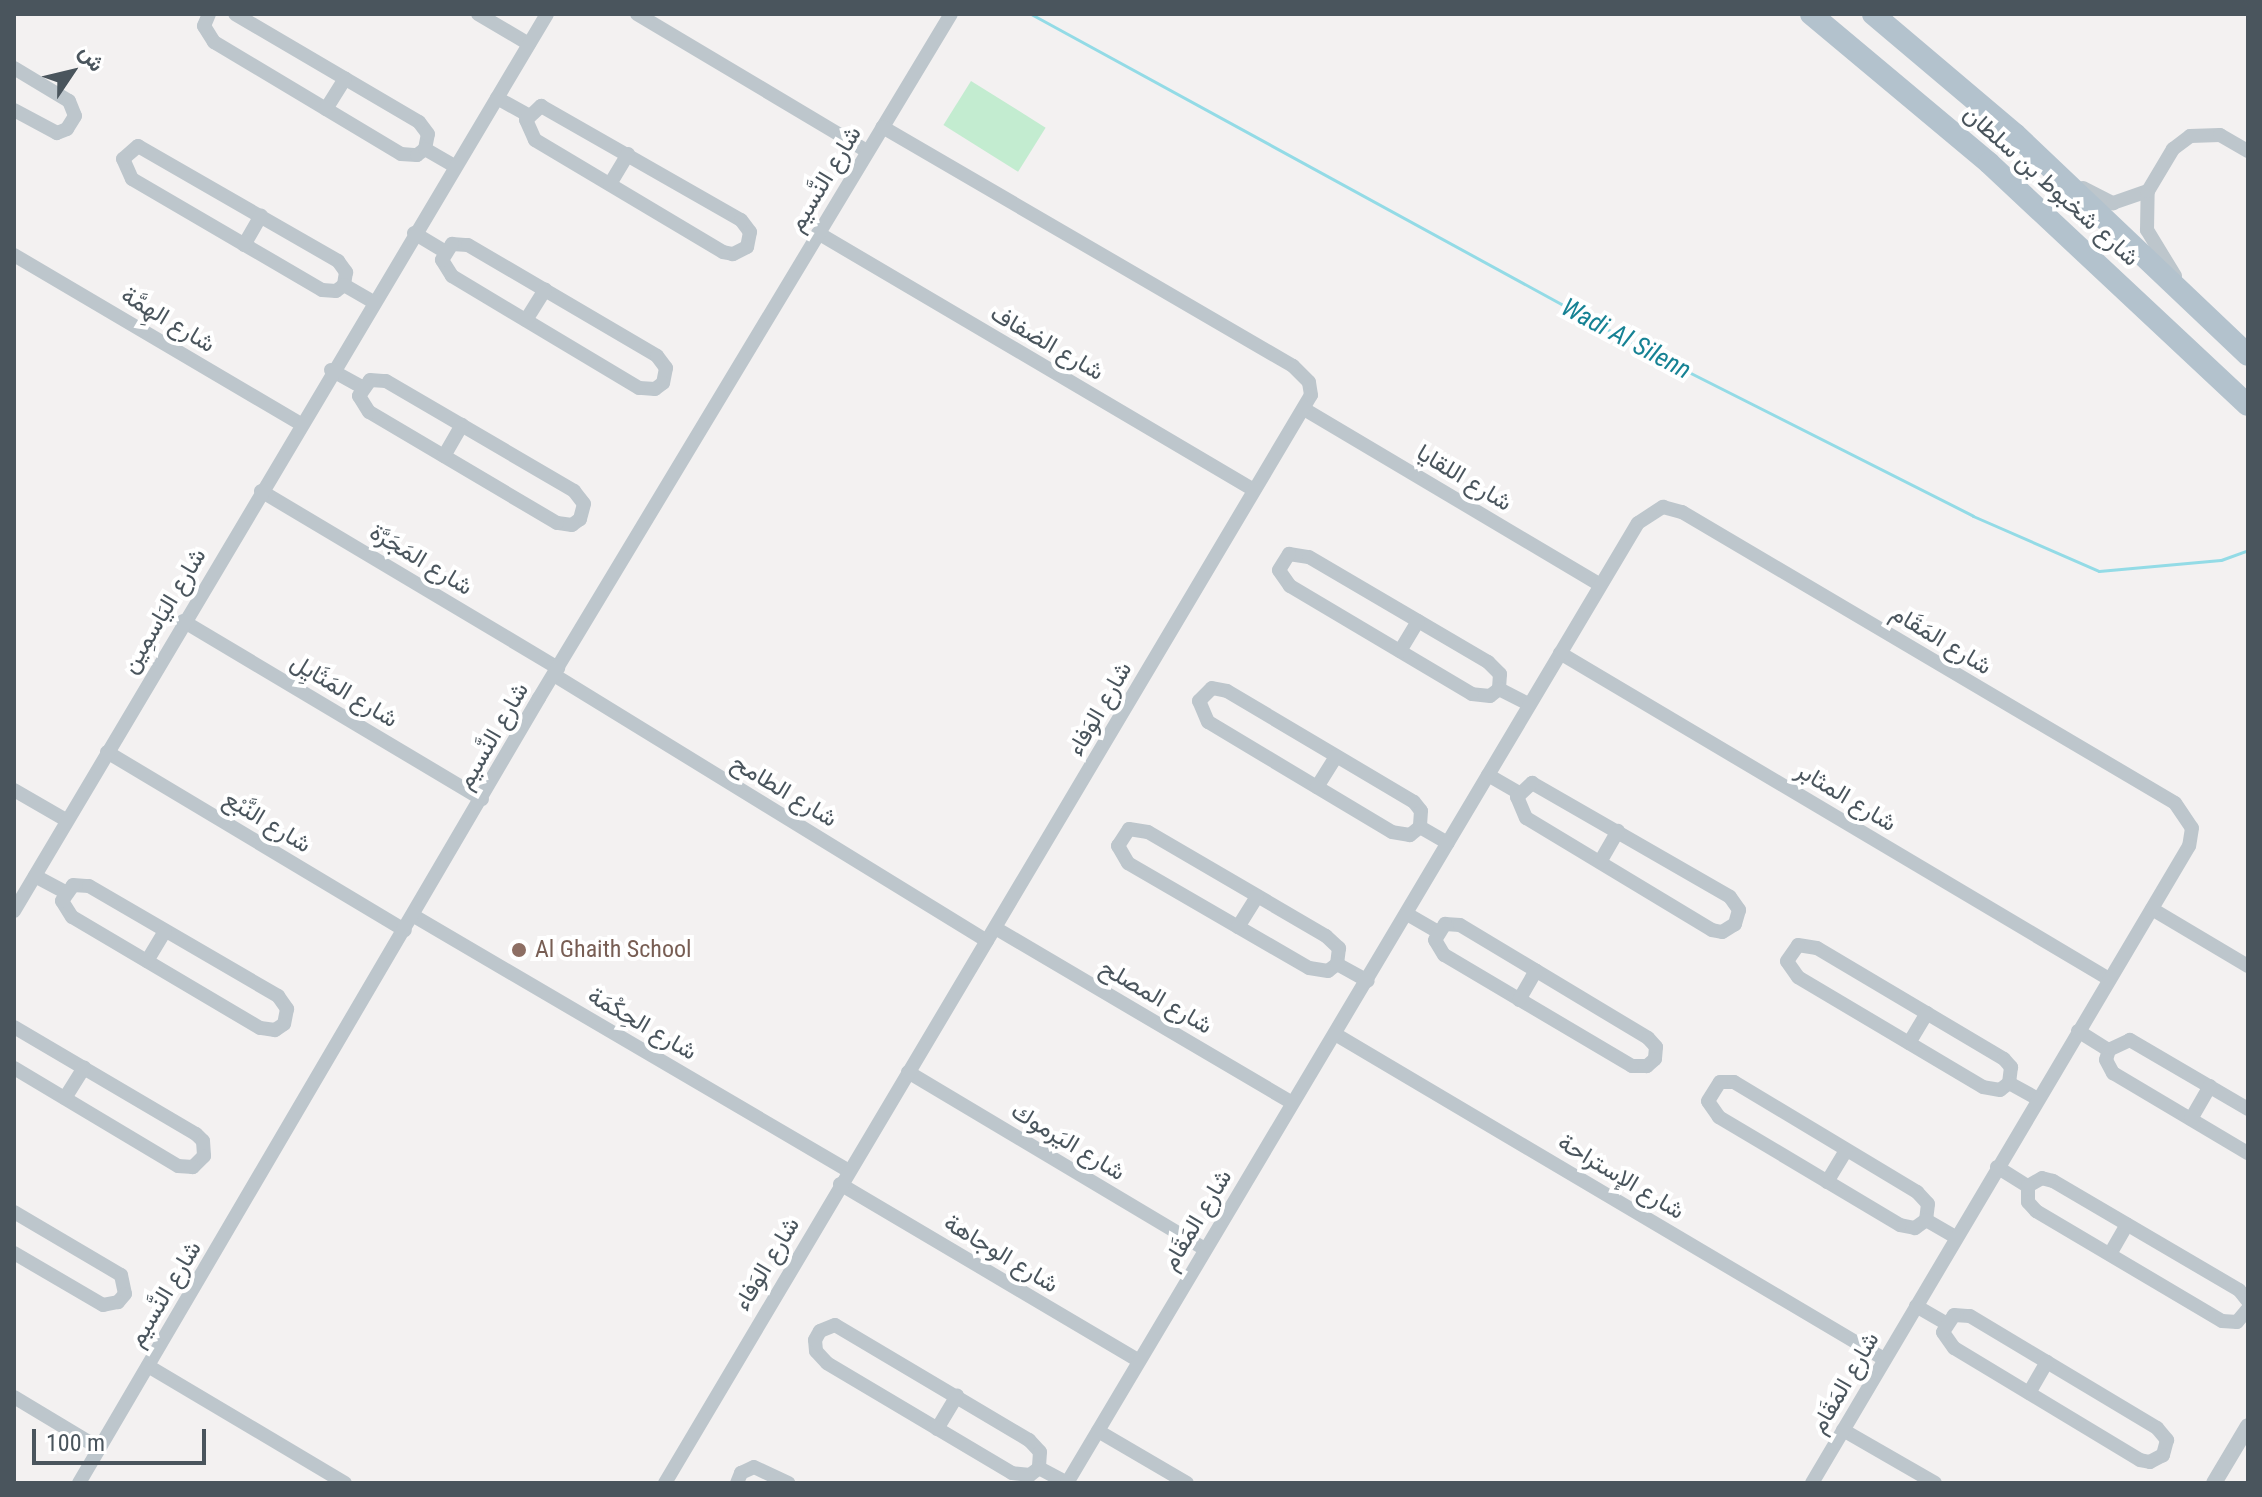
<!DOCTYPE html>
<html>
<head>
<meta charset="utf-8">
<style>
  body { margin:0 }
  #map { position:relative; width:2262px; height:1497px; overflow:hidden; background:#f3f1f1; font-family:"Roboto Condensed",Vazirmatn,sans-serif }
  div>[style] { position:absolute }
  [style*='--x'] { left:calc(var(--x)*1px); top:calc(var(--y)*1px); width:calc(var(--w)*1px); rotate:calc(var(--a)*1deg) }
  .green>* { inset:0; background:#c3ecd0; transform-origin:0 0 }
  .stream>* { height:3px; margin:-1.5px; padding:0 1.5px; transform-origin:1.5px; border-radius:1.5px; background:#93dbe6 }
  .minor>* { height:14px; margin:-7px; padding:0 7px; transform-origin:7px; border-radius:7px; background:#bdc6cc }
  .tertiary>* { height:16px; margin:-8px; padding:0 8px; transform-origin:8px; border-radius:8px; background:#bdc6cc }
  .primary>* { height:22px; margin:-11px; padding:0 11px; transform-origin:11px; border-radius:11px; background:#b3c2cd }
  .dots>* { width:22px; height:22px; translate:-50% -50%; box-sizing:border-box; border:4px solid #fff; border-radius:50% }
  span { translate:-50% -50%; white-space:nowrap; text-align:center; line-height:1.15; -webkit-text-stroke:8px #fff; paint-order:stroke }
  .street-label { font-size:24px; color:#4a555d }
  .education-label { font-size:24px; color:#785e54 }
  .left { translate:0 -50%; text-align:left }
  .water-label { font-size:26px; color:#168294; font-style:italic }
  .frame { position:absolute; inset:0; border:16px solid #4a555d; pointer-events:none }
  .north { position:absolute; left:32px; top:32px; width:80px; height:80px; -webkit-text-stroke:6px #fff; paint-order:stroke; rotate:55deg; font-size:22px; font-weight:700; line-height:32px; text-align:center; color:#4a555d }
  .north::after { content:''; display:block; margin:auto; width:28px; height:36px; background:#4a555d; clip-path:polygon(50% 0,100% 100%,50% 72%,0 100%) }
  .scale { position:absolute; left:32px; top:1429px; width:174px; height:36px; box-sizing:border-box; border:4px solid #4a555d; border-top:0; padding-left:10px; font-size:24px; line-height:28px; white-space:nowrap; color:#4a555d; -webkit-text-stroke:6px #fff; paint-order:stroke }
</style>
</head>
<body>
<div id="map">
  <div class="green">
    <i style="left:971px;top:81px;width:88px;height:52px;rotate:32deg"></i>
  </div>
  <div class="stream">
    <i style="--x:1031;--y:14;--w:702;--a:28.68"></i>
    <i style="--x:1647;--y:351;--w:365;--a:26.8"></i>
    <i style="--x:1973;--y:516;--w:137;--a:23.6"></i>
    <i style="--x:2099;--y:571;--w:122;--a:-5.2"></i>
    <i style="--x:2221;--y:560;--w:29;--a:-20"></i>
  </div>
  <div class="minor">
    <i style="--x:209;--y:14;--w:13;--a:113"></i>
    <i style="--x:204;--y:26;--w:19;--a:58"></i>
    <i style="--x:214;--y:42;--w:218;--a:30.9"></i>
    <i style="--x:401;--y:154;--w:16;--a:4"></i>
    <i style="--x:417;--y:155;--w:10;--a:-37"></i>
    <i style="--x:425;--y:149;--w:15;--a:-79"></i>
    <i style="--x:428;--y:134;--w:15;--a:-127"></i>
    <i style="--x:419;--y:122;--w:213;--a:-149.6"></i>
    <i style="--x:478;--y:14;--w:59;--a:30.5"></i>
    <i style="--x:637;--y:14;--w:268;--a:30.8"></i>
    <i style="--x:14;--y:68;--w:64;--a:31"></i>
    <i style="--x:69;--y:101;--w:16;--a:68"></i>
    <i style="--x:75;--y:116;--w:15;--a:122"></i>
    <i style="--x:67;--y:129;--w:11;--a:158"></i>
    <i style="--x:57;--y:133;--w:49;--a:-151.9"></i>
    <i style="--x:497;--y:98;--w:35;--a:29"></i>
    <i style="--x:541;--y:106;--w:230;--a:29.7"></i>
    <i style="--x:741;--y:220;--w:15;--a:53"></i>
    <i style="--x:750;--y:232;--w:15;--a:101"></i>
    <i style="--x:747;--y:247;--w:16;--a:153"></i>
    <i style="--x:733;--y:254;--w:10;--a:-169"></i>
    <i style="--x:723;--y:252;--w:219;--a:-149.2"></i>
    <i style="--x:535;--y:140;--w:22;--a:-114"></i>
    <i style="--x:526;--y:120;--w:21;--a:-43"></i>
    <i style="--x:326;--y:109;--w:36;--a:-58"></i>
    <i style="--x:138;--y:146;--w:231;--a:29.9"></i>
    <i style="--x:338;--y:261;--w:14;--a:54"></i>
    <i style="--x:346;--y:272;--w:13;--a:99"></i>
    <i style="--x:344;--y:285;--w:10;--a:143"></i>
    <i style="--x:336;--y:291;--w:14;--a:-176"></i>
    <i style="--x:322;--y:290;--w:220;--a:-149.7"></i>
    <i style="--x:132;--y:179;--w:22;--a:-114"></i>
    <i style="--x:123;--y:159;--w:20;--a:-41"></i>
    <i style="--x:425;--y:149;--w:34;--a:30"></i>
    <i style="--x:610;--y:184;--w:35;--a:-59"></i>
    <i style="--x:2083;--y:188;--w:34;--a:27"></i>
    <i style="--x:2113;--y:203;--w:37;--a:-19"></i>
    <i style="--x:414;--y:233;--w:35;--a:31"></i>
    <i style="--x:818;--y:233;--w:506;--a:30.52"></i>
    <i style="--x:452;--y:244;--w:16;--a:4"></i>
    <i style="--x:468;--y:245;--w:219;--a:30.4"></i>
    <i style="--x:657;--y:356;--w:15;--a:53"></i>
    <i style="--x:666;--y:368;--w:15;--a:101"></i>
    <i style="--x:663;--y:383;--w:10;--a:143"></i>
    <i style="--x:655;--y:389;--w:16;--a:-176"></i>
    <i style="--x:639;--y:388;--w:218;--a:-149.1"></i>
    <i style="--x:452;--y:276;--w:19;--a:-122"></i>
    <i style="--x:442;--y:260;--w:19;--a:-58"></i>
    <i style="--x:244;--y:245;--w:34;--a:-60"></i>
    <i style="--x:14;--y:255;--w:331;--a:30.5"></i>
    <i style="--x:2175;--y:276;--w:54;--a:-121.3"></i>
    <i style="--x:2147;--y:230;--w:39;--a:-89"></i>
    <i style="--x:2148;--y:191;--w:49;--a:-59.2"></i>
    <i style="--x:2173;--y:149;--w:21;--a:-37"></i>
    <i style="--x:2190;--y:136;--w:30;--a:-2"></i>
    <i style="--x:2220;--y:135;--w:32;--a:30"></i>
    <i style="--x:344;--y:285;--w:32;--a:30"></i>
    <i style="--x:526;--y:320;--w:36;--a:-58"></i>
    <i style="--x:331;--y:370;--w:35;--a:29"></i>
    <i style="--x:370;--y:380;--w:16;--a:4"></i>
    <i style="--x:386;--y:381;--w:218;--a:30.3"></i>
    <i style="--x:574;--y:491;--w:16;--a:52"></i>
    <i style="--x:584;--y:504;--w:16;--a:105"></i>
    <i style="--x:580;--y:519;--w:10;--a:143"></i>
    <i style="--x:572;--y:525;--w:15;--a:-172"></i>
    <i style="--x:557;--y:523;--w:218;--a:-149.4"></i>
    <i style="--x:369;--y:412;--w:19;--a:-122"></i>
    <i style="--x:359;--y:396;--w:19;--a:-55"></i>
    <i style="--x:1304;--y:409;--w:344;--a:30.7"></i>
    <i style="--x:444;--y:456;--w:36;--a:-60"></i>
    <i style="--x:261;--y:491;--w:346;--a:30.8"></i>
    <i style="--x:1289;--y:554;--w:20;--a:9"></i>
    <i style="--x:1309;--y:557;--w:208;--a:30.4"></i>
    <i style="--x:1488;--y:662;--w:17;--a:45"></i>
    <i style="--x:1500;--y:674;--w:15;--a:94"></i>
    <i style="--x:1499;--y:689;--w:11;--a:142"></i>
    <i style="--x:1490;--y:696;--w:18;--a:-174"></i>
    <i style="--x:1472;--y:694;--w:212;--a:-149.3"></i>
    <i style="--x:1290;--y:586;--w:19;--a:-125"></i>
    <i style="--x:1279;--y:570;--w:19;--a:-58"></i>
    <i style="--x:183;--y:621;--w:348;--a:30.8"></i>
    <i style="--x:1400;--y:651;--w:35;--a:-59"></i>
    <i style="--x:1560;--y:653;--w:638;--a:30.7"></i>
    <i style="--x:554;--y:675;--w:508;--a:31.56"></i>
    <i style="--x:1212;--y:688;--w:15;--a:11"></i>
    <i style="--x:1227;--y:691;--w:217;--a:30.7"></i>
    <i style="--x:1414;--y:802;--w:11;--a:52"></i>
    <i style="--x:1421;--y:811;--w:16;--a:94"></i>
    <i style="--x:1420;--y:827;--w:13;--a:141"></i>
    <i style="--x:1410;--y:835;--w:18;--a:-171"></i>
    <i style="--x:1392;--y:832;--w:214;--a:-149.1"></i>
    <i style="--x:1208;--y:722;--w:23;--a:-113"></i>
    <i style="--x:1199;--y:701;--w:18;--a:-45"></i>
    <i style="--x:1499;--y:689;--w:34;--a:27"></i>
    <i style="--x:107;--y:752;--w:347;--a:30.9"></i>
    <i style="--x:1488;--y:775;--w:34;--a:30"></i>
    <i style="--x:1532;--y:783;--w:228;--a:29.9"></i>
    <i style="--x:1730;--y:897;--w:16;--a:55"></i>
    <i style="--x:1739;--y:910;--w:15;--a:106"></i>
    <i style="--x:1735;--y:924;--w:15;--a:148"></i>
    <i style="--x:1722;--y:932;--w:10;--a:-169"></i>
    <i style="--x:1712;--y:930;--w:217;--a:-148.9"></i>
    <i style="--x:1526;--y:818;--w:23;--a:-113"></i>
    <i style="--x:1517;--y:797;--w:21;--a:-43"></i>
    <i style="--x:1317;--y:787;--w:36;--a:-58"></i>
    <i style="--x:14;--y:790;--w:60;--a:30"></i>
    <i style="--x:1420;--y:827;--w:32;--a:30"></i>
    <i style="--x:1129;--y:829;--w:19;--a:9"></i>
    <i style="--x:1148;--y:832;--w:206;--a:30.3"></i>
    <i style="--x:1326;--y:936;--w:18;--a:43"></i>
    <i style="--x:1339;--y:948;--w:16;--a:97"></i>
    <i style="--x:1337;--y:964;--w:11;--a:142"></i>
    <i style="--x:1328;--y:971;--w:19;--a:-171"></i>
    <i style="--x:1309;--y:968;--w:209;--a:-149.9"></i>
    <i style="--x:1128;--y:863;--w:20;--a:-120"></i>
    <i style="--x:1118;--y:846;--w:20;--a:-57"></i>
    <i style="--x:1600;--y:862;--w:36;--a:-60"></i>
    <i style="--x:35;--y:876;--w:34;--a:28"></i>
    <i style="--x:73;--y:885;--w:16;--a:4"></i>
    <i style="--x:89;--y:886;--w:219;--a:30.2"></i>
    <i style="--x:278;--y:996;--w:16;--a:55"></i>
    <i style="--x:287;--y:1009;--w:15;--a:101"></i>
    <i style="--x:284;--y:1024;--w:11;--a:146"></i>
    <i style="--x:275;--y:1030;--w:15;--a:-172"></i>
    <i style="--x:260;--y:1028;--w:218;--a:-149.4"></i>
    <i style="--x:72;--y:917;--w:19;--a:-122"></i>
    <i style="--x:62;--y:901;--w:19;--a:-55"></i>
    <i style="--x:2152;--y:909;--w:112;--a:30.7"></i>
    <i style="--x:14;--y:911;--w:1043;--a:-59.28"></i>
    <i style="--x:1407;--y:914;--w:34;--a:30"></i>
    <i style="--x:414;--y:916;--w:504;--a:30.38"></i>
    <i style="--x:1445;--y:924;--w:15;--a:4"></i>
    <i style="--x:1460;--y:925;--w:219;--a:31"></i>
    <i style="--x:1648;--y:1038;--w:12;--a:48"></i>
    <i style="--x:1656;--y:1047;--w:12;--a:95"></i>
    <i style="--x:1655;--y:1059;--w:11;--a:139"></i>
    <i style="--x:1647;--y:1066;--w:15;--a:180"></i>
    <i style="--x:1632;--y:1066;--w:218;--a:-149.4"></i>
    <i style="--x:1444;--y:955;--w:17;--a:-121"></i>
    <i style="--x:1435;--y:940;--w:19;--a:-58"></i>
    <i style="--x:1238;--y:927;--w:36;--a:-58"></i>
    <i style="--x:997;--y:929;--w:342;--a:30.5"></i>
    <i style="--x:1798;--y:945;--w:19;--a:9"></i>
    <i style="--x:1817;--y:948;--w:217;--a:30.7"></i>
    <i style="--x:2004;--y:1059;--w:11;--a:49"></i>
    <i style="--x:2011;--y:1067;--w:16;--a:97"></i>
    <i style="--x:2009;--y:1083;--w:11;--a:142"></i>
    <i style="--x:2000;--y:1090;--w:17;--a:-170"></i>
    <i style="--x:1983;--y:1087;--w:215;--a:-149.3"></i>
    <i style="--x:1798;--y:977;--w:19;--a:-125"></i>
    <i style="--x:1787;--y:961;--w:19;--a:-55"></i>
    <i style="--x:147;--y:961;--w:35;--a:-59"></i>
    <i style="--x:1337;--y:964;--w:35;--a:29"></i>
    <i style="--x:1519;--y:1000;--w:34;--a:-60"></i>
    <i style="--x:14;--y:1027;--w:211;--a:30.5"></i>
    <i style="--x:196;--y:1134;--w:10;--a:45"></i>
    <i style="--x:203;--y:1141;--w:15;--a:86"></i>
    <i style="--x:204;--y:1156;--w:16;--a:135"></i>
    <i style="--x:193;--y:1167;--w:15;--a:-176"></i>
    <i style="--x:178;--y:1166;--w:191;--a:-149.1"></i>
    <i style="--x:2078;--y:1031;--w:36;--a:32"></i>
    <i style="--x:1335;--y:1034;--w:638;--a:30.62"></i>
    <i style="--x:1909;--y:1043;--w:35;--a:-59"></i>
    <i style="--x:908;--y:1072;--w:346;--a:30.8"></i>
    <i style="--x:1720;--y:1082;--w:14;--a:0"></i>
    <i style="--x:1734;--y:1082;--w:214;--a:31"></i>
    <i style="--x:1917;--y:1192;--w:16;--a:47"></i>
    <i style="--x:1928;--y:1204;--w:16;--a:97"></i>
    <i style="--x:1926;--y:1220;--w:14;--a:144"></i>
    <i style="--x:1915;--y:1228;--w:15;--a:-169"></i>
    <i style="--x:1900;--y:1225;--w:211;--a:-149.2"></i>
    <i style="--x:1719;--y:1117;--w:19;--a:-125"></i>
    <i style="--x:1708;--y:1101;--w:22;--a:-58"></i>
    <i style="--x:2009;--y:1083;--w:33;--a:29"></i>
    <i style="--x:65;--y:1098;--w:36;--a:-58"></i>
    <i style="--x:2248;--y:1109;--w:137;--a:-149.7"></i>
    <i style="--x:2130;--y:1040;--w:23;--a:155"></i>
    <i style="--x:2109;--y:1050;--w:10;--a:107"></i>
    <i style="--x:2106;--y:1060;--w:15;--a:62"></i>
    <i style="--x:2113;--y:1073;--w:157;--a:30.7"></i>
    <i style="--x:2191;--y:1119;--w:38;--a:-60"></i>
    <i style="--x:1997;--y:1167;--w:36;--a:32"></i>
    <i style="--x:1827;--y:1182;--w:37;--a:-59"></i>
    <i style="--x:840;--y:1184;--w:347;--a:30.6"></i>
    <i style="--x:14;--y:1212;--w:124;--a:30.5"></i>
    <i style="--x:121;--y:1275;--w:19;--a:78"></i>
    <i style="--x:125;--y:1294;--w:11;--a:131"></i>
    <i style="--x:118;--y:1302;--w:15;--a:169"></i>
    <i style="--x:103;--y:1305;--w:103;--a:-149.7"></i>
    <i style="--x:1926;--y:1220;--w:34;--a:30"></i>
    <i style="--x:2110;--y:1254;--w:34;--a:-60"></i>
    <i style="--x:2248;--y:1301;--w:14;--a:-129"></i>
    <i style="--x:2239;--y:1290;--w:216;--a:-149.6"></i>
    <i style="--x:2053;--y:1181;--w:11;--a:-165"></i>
    <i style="--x:2042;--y:1178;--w:16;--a:150"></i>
    <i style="--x:2028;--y:1186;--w:16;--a:90"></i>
    <i style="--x:2028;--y:1202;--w:12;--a:48"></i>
    <i style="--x:2036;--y:1211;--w:216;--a:30.6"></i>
    <i style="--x:2222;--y:1321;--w:15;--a:4"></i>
    <i style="--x:2237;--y:1322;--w:17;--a:-50"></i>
    <i style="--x:1916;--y:1306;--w:34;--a:30"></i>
    <i style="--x:1954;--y:1315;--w:16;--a:4"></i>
    <i style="--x:1970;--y:1316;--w:218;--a:30.9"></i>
    <i style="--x:2157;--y:1428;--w:16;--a:50"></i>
    <i style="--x:2167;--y:1440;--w:16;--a:105"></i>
    <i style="--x:2163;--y:1455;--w:15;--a:152"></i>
    <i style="--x:2150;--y:1462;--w:10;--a:-169"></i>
    <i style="--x:2140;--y:1460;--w:217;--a:-148.9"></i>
    <i style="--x:1954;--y:1348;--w:19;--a:-125"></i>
    <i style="--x:1943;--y:1332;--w:20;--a:-57"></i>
    <i style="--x:835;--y:1325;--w:226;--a:30.7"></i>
    <i style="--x:1029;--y:1440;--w:16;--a:47"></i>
    <i style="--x:1040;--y:1452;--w:16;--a:94"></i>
    <i style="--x:1039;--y:1468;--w:11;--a:142"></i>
    <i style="--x:1030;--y:1475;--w:18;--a:-174"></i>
    <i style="--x:1012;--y:1473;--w:215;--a:-149.3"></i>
    <i style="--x:827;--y:1363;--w:16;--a:-133"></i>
    <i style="--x:816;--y:1351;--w:11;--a:-95"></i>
    <i style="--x:815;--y:1340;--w:10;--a:-61"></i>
    <i style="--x:820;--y:1331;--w:16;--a:-22"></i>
    <i style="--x:148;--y:1366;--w:229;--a:30.7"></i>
    <i style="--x:2029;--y:1393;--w:36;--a:-60"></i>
    <i style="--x:14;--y:1397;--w:99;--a:31"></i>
    <i style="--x:937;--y:1429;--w:39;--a:-59"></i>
    <i style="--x:1843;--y:1430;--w:106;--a:29.9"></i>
    <i style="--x:1098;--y:1431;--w:103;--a:30.3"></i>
    <i style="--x:1039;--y:1468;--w:32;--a:28"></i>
    <i style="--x:79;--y:1483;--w:910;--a:-59.63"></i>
    <i style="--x:539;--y:698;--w:798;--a:-58.94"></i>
    <i style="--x:665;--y:1483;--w:1265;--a:-59.3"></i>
    <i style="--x:1311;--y:395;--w:13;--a:-99"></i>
    <i style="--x:1309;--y:382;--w:23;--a:-135"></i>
    <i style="--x:1293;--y:366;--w:475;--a:-149.8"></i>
    <i style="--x:737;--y:1483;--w:11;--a:-68"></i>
    <i style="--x:741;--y:1473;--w:14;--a:-25"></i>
    <i style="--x:754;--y:1467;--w:38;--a:25"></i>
    <i style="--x:1067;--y:1483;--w:1117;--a:-59.26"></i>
    <i style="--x:1638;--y:523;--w:30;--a:-33"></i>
    <i style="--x:1663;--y:507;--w:20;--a:15"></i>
    <i style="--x:1682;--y:512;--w:572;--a:30.55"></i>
    <i style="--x:2175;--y:803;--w:30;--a:56"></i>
    <i style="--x:2192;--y:828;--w:18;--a:99"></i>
    <i style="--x:2189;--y:846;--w:740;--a:120.62"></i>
  </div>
  <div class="tertiary">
    <i style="--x:2214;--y:1483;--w:66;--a:-59.2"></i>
  </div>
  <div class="primary">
    <i style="--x:1811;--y:14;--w:232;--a:39.9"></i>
    <i style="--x:1989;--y:163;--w:354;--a:43.1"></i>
    <i style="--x:1873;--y:14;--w:186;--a:40.2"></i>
    <i style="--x:2015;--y:134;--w:321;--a:43.5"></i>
  </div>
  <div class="dots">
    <i style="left:519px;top:950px;background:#8d6e63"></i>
  </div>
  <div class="street-label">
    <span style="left:825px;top:179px;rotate:-59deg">شارع النَّسيم</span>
    <span style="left:2051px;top:186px;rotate:42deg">شارع شخبوط بن سلطان</span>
    <span style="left:168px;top:320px;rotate:31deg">شارع الهِمَّة</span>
    <span style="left:1047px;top:343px;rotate:30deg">شارع الضفاف</span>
    <span style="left:1464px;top:478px;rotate:31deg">شارع اللقايا</span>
    <span style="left:421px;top:560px;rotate:31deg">شارع المَجَرَّة</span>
    <span style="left:164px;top:611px;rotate:-59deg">شارع اليَاسمِين</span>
    <span style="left:1941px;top:640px;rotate:31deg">شارع المَقَام</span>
    <span style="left:344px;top:691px;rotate:31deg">شارع المَثَايِل</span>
    <span style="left:1100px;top:709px;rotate:-60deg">شارع الوَفاء</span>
    <span style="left:493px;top:736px;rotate:-60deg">شارع النَّسيم</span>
    <span style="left:784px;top:791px;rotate:31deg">شارع الطامح</span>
    <span style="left:1846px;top:797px;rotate:31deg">شارع المثابر</span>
    <span style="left:267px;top:822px;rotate:31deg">شارع النَّبْع</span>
    <span style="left:1156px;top:997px;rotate:30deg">شارع المصلح</span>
    <span style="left:642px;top:1024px;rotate:30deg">شارع الحِكْمَة</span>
    <span style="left:1068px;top:1142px;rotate:31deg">شارع اليَرموك</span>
    <span style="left:1621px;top:1177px;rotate:31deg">شارع الإستراحة</span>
    <span style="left:1197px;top:1220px;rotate:-59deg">شارع المَقَام</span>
    <span style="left:1001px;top:1254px;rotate:31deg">شارع الوجاهة</span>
    <span style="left:767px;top:1264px;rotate:-59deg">شارع الوَفاء</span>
    <span style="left:165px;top:1294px;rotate:-59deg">شارع النَّسيم</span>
    <span style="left:1845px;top:1383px;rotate:-60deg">شارع المَقَام</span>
  </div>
  <div class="education-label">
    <span class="left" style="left:535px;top:950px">Al Ghaith School</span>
  </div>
  <div class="water-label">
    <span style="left:1626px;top:339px;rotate:28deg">Wadi Al Silenn</span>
  </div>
  <div class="frame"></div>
  <div class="north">ش</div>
  <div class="scale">100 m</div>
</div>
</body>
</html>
